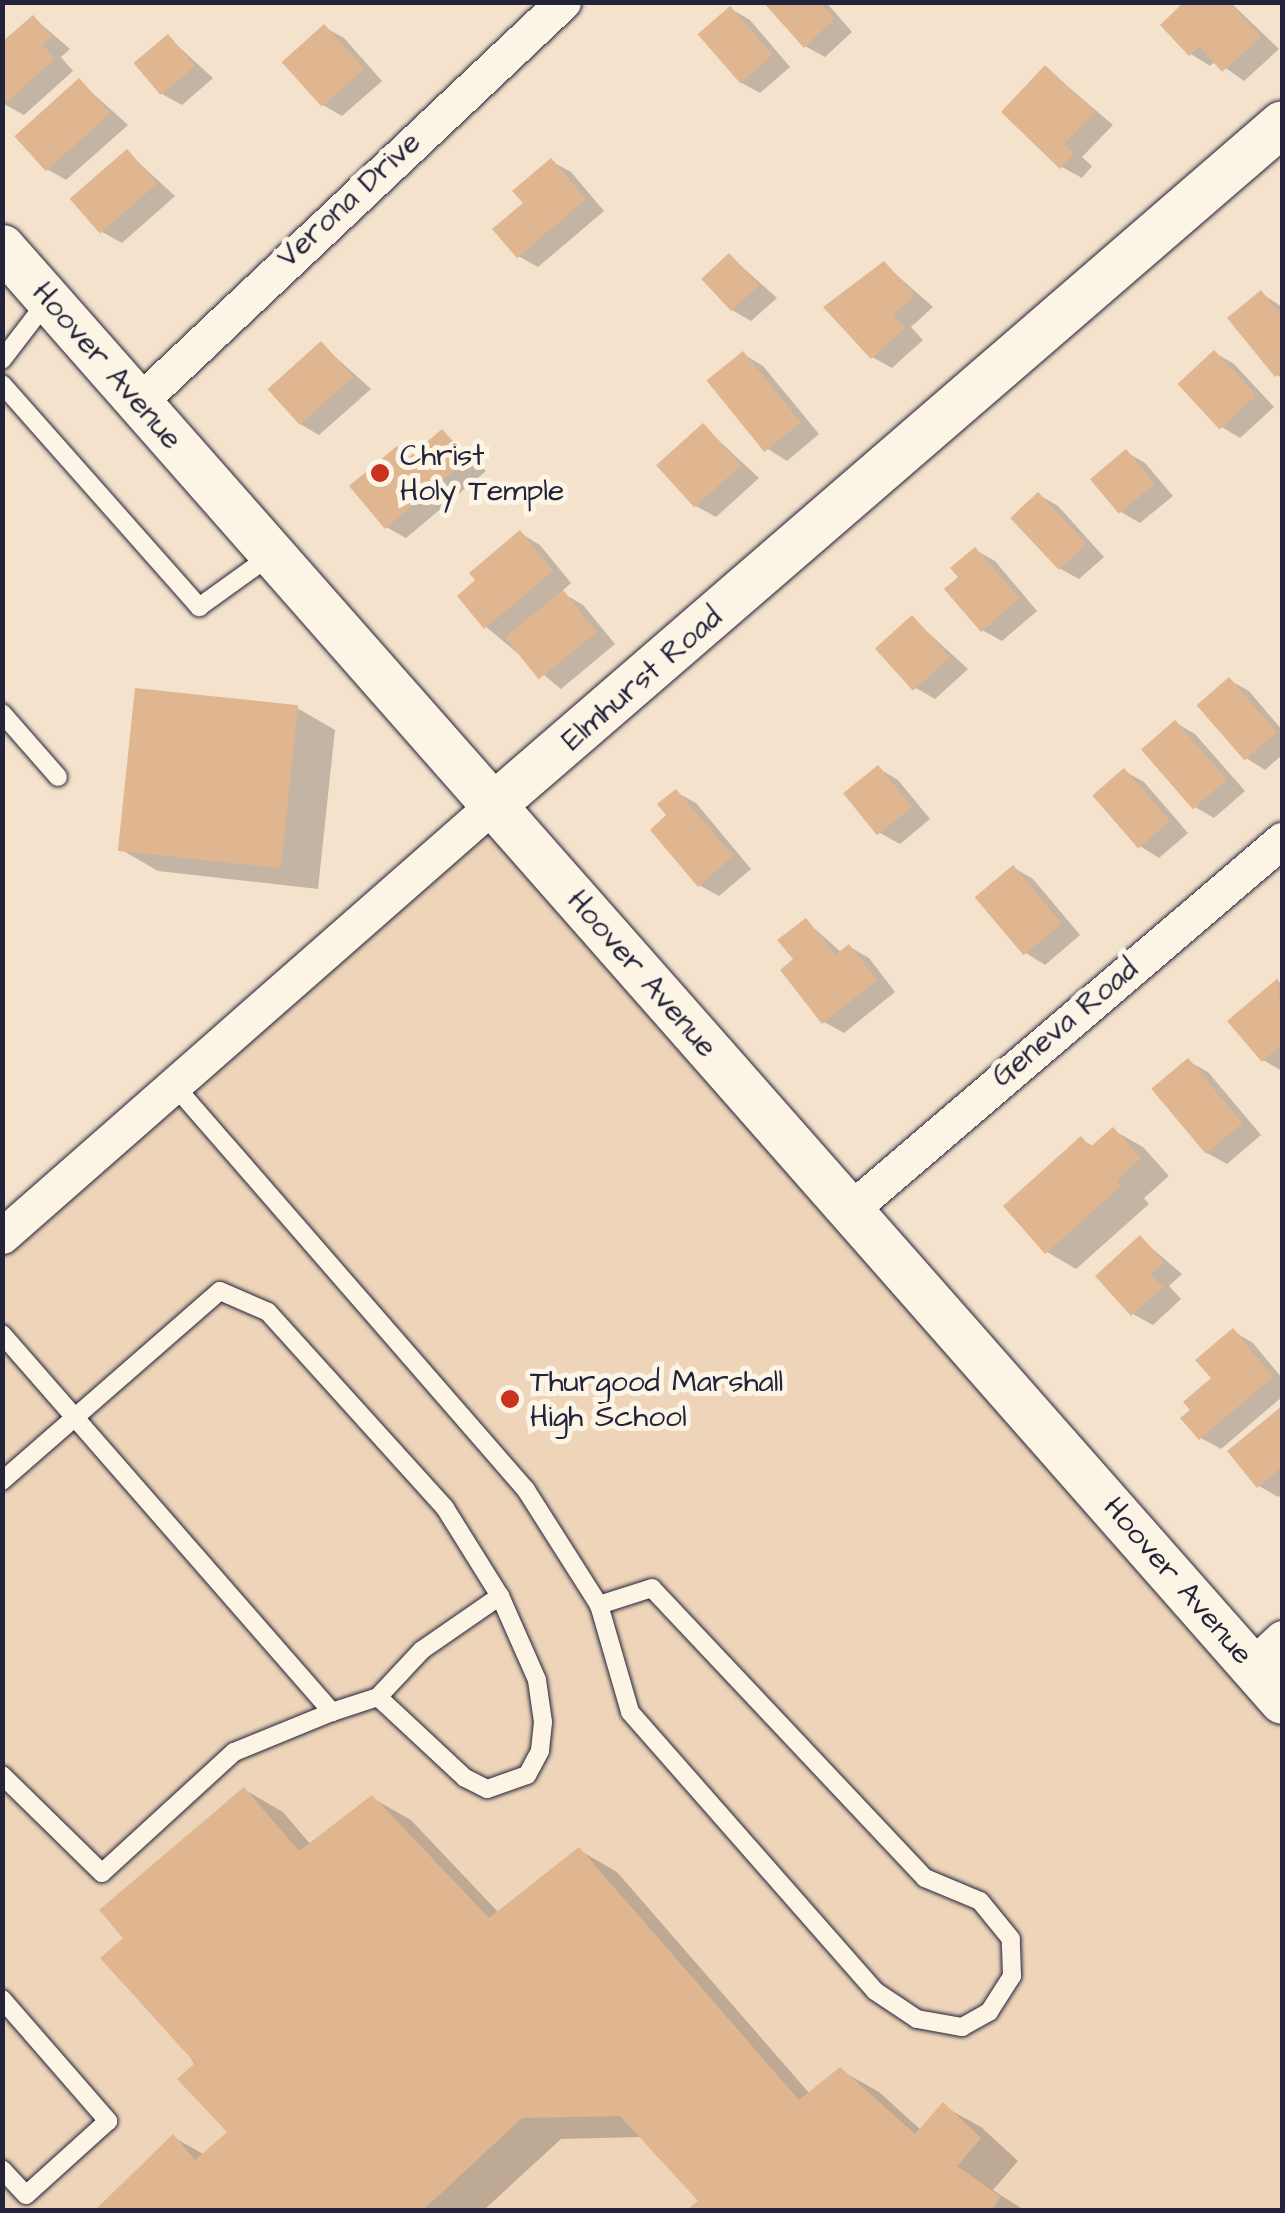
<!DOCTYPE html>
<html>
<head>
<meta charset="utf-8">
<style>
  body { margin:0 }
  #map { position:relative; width:1285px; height:2213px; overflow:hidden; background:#f4e2cc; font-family:"Architects Daughter",sans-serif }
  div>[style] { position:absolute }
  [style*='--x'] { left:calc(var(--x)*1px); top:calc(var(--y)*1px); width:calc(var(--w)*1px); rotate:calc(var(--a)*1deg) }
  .built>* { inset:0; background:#eed5ba }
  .shadow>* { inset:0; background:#0003 }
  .building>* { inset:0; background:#e0b691; transform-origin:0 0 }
  .roads { filter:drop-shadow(0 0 2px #22223b) drop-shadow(0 0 2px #22223b) }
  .service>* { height:18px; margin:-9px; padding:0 9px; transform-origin:9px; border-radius:9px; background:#fcf5e5 }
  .minor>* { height:35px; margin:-17.5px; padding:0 17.5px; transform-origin:17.5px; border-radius:17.5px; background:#fcf5e5 }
  .tertiary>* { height:45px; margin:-22.5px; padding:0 22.5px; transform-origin:22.5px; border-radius:22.5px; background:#fcf5e5 }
  .dots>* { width:28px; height:28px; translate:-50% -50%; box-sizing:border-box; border:5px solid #fcf5e5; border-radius:50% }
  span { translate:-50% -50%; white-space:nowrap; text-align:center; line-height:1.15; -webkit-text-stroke:10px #fcf5e5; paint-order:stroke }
  .street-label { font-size:30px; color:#22223b }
  .poi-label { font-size:30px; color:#22223b }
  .left { translate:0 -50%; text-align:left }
  .frame { position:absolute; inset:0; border:5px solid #22223b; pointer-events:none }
</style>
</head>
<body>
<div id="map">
  <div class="built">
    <i style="clip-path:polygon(494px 804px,1282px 1701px,1282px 2210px,3px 2210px,2px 1237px)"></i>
  </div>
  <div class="shadow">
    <i style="clip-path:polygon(767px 2px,826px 2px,852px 32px,825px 57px,805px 46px)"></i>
    <i style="clip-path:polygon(1188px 2px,1230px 2px,1279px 49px,1244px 81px,1216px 61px,1210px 66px,1191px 54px)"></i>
    <i style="clip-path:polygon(731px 9px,750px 20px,790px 67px,760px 93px,740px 82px)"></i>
    <i style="clip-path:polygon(34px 18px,70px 49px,61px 57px,73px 71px,24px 115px,4px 104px)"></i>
    <i style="clip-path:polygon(324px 27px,344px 38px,382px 81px,342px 116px,323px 105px)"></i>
    <i style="clip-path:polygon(168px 37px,213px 78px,182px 105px,162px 94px)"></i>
    <i style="clip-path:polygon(1046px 68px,1113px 125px,1082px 157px,1092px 166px,1082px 178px,1062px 167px)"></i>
    <i style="clip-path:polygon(79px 81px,128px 125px,66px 180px,47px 169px)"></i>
    <i style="clip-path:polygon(127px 152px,175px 196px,122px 243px,102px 232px)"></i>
    <i style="clip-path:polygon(551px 161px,571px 172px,604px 211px,538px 267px,518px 256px,526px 203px)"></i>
    <i style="clip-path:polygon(730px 256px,777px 298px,751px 321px,732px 310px)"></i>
    <i style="clip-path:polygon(884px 264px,933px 307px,911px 327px,923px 340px,892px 368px,872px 357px)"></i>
    <i style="clip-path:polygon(1261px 293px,1282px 307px,1282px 378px,1277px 375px)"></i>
    <i style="clip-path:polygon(321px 344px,371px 389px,319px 435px,300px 424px)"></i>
    <i style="clip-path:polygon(1215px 353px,1234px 364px,1274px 407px,1240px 438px,1220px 426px,1181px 383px)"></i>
    <i style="clip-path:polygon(743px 354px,763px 366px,819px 434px,787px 461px,768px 449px)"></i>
    <i style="clip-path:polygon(703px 426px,759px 478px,716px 517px,696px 506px)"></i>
    <i style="clip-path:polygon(443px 432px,486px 471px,406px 538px,386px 527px,397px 450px,411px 458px)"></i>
    <i style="clip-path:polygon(1126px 452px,1145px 463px,1173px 496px,1140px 523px,1121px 512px)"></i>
    <i style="clip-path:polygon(1039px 495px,1058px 506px,1104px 557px,1079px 579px,1059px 568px)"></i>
    <i style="clip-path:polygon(520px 533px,540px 545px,571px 583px,561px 592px,583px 605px,615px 644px,561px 689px,486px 627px)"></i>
    <i style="clip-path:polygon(975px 550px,995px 561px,1037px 611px,1002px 641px,982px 630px,961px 578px)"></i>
    <i style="clip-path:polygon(912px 618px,968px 669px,935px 699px,916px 688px)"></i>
    <i style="clip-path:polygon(1229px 680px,1249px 691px,1282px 730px,1282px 755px,1265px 770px,1246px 758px)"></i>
    <i style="clip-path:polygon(297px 708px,335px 730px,318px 889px,158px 871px,120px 849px)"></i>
    <i style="clip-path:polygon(1176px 723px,1195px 734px,1245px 791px,1214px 818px,1195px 807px)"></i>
    <i style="clip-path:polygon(878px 768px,898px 780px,930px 819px,900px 844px,880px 833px)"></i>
    <i style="clip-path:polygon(1124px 771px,1144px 782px,1188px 833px,1159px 858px,1140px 846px)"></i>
    <i style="clip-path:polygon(676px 792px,696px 803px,751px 869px,719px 896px,699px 885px,670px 815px)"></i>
    <i style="clip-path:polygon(1014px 868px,1033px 879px,1080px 935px,1045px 965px,1026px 953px)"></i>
    <i style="clip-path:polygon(806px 921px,842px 953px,850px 947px,869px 958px,895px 992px,844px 1033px,824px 1022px,797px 960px)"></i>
    <i style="clip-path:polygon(1278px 981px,1282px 984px,1282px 1071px,1263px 1060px)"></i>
    <i style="clip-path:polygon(1188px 1061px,1208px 1072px,1261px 1135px,1227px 1164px,1207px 1153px)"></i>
    <i style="clip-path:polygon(1113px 1130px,1143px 1147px,1169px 1176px,1144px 1198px,1149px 1204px,1076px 1269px,1047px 1252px,1081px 1139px,1094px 1147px)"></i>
    <i style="clip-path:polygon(1140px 1238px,1182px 1274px,1169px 1286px,1181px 1299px,1153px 1325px,1133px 1314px)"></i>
    <i style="clip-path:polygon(1233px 1331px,1253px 1343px,1282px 1378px,1282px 1397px,1221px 1449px,1201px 1438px)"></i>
    <i style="clip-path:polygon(1282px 1410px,1282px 1494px,1278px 1497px,1259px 1486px,1231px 1451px)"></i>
    <i style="clip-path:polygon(245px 1790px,283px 1812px,311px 1845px,372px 1798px,411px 1820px,499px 1913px,579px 1850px,617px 1872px,810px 2094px,840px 2070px,879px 2092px,921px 2130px,943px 2106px,981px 2127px,1018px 2161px,993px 2190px,1024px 2210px,691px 2210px,701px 2201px,642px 2137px,561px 2139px,484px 2210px,99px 2210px,173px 2137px,205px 2155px,230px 2132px,127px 1938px)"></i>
  </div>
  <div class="building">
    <i style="clip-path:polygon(763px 2px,819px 2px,834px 19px,804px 48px)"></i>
    <i style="clip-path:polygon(1184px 2px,1231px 4px,1261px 37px,1222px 72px,1200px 47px,1189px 56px,1160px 25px)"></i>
    <i style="left:730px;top:6px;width:65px;height:43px;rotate:49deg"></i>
    <i style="clip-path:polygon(33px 15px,52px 36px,43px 45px,55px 59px,2px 106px,2px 42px)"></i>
    <i style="left:324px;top:24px;width:60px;height:57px;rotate:48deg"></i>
    <i style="left:168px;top:34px;width:42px;height:45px;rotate:50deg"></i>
    <i style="clip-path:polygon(1045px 65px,1095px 112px,1064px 144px,1074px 154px,1060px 169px,1001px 112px)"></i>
    <i style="left:79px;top:78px;width:47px;height:87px;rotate:48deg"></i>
    <i style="left:127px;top:149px;width:46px;height:76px;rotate:49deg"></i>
    <i style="clip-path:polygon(551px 158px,586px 199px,517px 258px,492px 229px,523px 203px,512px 191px)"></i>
    <i style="left:729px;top:253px;width:44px;height:38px;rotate:47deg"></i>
    <i style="clip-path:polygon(884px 261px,915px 295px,893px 315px,905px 328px,871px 359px,823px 307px)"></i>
    <i style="clip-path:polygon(1261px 290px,1282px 317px,1282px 371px,1275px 377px,1227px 318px)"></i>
    <i style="left:321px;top:341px;width:48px;height:72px;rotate:48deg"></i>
    <i style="left:1214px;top:350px;width:62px;height:50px;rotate:47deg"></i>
    <i style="left:743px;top:351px;width:92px;height:47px;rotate:51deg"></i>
    <i style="left:703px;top:423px;width:57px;height:63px;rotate:48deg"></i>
    <i style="clip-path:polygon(442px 429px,468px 459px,385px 529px,349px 486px,397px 446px,407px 459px)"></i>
    <i style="left:1126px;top:449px;width:45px;height:47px;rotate:50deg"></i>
    <i style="left:1038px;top:492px;width:71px;height:38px;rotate:47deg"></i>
    <i style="clip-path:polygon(520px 530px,553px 571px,484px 629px,457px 596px,475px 580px,469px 573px)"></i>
    <i style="clip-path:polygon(975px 547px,1019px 598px,981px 632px,944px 589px,958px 577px,950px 568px)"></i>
    <i style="left:563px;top:590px;width:54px;height:75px;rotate:51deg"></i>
    <i style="left:912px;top:615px;width:57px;height:50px;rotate:48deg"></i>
    <i style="left:1229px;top:677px;width:73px;height:43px;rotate:49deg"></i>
    <i style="left:135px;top:688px;width:164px;height:164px;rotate:6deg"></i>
    <i style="left:1175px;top:720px;width:79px;height:45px;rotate:49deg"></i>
    <i style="left:878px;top:765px;width:54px;height:45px;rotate:51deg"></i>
    <i style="left:1124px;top:768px;width:70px;height:42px;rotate:49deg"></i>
    <i style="clip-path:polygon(676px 789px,733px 856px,698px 887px,650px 830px,666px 815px,657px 804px)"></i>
    <i style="left:1013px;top:865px;width:76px;height:50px;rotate:50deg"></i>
    <i style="clip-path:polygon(806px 918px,835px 955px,849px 944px,877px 980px,822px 1024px,780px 970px,793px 959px,777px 940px)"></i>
    <i style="clip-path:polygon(1278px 978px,1282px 1044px,1262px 1062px,1227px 1021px)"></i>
    <i style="left:1188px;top:1058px;width:85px;height:48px;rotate:50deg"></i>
    <i style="clip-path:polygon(1113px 1127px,1141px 1158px,1116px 1181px,1121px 1186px,1045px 1254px,1003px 1206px,1081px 1136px,1090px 1147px)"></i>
    <i style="clip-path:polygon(1140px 1235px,1164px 1262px,1151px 1274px,1163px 1287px,1131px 1316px,1095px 1276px)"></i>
    <i style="clip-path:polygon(1233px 1328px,1273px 1377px,1199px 1440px,1180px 1418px,1190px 1410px,1183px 1402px,1211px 1378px,1195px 1360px)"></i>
    <i style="clip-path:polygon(1282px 1406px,1282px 1467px,1257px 1488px,1227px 1451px)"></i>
    <i style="clip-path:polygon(244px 1787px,299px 1851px,372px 1795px,489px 1918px,579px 1847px,799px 2100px,840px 2067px,915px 2134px,943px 2102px,981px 2138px,957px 2166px,1001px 2197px,991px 2210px,687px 2210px,698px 2201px,620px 2116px,522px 2118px,423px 2210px,95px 2210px,173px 2134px,195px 2160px,227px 2132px,177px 2079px,195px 2063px,100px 1958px,123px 1938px,99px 1910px)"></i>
  </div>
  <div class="roads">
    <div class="service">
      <i style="--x:2;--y:360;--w:76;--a:-52.5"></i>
      <i style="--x:2;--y:384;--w:298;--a:48.5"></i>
      <i style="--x:199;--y:607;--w:87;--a:-35.7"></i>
      <i style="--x:2;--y:713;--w:85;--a:48.8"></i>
      <i style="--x:174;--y:1085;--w:537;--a:49"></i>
      <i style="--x:526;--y:1490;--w:136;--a:57.6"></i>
      <i style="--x:599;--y:1605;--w:111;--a:73.8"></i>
      <i style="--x:630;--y:1712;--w:371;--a:48.7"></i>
      <i style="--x:875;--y:1991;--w:50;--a:33.7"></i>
      <i style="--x:917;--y:2019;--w:46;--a:10.1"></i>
      <i style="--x:962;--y:2027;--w:31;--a:-29"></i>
      <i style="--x:989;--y:2012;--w:43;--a:-57.4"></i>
      <i style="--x:1012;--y:1976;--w:37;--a:-92"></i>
      <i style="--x:1011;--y:1939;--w:49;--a:-129.2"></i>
      <i style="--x:980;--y:1901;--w:60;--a:-157.3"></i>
      <i style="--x:925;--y:1878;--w:398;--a:-133.3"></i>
      <i style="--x:652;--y:1588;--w:56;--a:162.2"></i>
      <i style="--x:2;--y:1334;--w:502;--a:48.88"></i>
      <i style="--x:2;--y:1481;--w:289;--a:-41.1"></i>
      <i style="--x:220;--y:1291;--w:52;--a:23.6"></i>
      <i style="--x:268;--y:1312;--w:264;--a:47.9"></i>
      <i style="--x:445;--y:1508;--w:104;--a:58"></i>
      <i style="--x:500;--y:1596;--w:92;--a:66.2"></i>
      <i style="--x:537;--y:1680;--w:42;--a:81.9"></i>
      <i style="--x:543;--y:1722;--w:29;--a:96"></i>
      <i style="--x:540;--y:1751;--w:27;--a:118"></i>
      <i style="--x:527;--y:1775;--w:42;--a:160.7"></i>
      <i style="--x:487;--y:1789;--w:25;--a:-153"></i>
      <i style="--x:465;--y:1778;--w:119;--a:-137"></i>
      <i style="--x:378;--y:1697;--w:48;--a:161.9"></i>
      <i style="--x:332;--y:1712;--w:106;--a:157.8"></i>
      <i style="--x:234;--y:1752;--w:179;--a:137.5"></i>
      <i style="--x:102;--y:1873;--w:140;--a:-135.6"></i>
      <i style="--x:378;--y:1697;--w:64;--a:-46.9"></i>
      <i style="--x:422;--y:1650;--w:95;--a:-34.7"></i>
      <i style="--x:2;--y:1999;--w:162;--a:49"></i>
      <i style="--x:108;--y:2121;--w:110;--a:137.9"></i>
      <i style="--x:26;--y:2195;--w:35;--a:-133"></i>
    </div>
    <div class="minor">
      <i style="--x:139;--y:402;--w:583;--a:-43.33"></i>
      <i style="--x:850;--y:1210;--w:569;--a:-40.58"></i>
      <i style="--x:2;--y:1236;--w:655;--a:-41.28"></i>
      <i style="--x:1252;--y:1666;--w:41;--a:-43"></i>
    </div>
    <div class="tertiary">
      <i style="--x:2;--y:247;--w:1937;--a:48.64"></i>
      <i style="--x:494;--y:804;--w:1041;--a:-40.83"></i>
    </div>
  </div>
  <div class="dots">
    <i style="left:380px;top:473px;background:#c8321e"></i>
    <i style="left:510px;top:1399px;background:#c8321e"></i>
  </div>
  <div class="street-label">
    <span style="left:349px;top:200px;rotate:-43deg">Verona Drive</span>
    <span style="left:107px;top:366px;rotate:49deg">Hoover Avenue</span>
    <span style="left:642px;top:679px;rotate:-41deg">Elmhurst Road</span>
    <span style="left:642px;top:974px;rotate:49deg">Hoover Avenue</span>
    <span style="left:1065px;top:1023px;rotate:-40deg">Geneva Road</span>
    <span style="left:1178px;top:1581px;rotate:49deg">Hoover Avenue</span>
  </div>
  <div class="poi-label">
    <span class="left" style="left:400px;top:473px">Christ<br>Holy Temple</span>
    <span class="left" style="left:530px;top:1399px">Thurgood Marshall<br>High School</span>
  </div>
  <div class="frame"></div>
</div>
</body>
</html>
